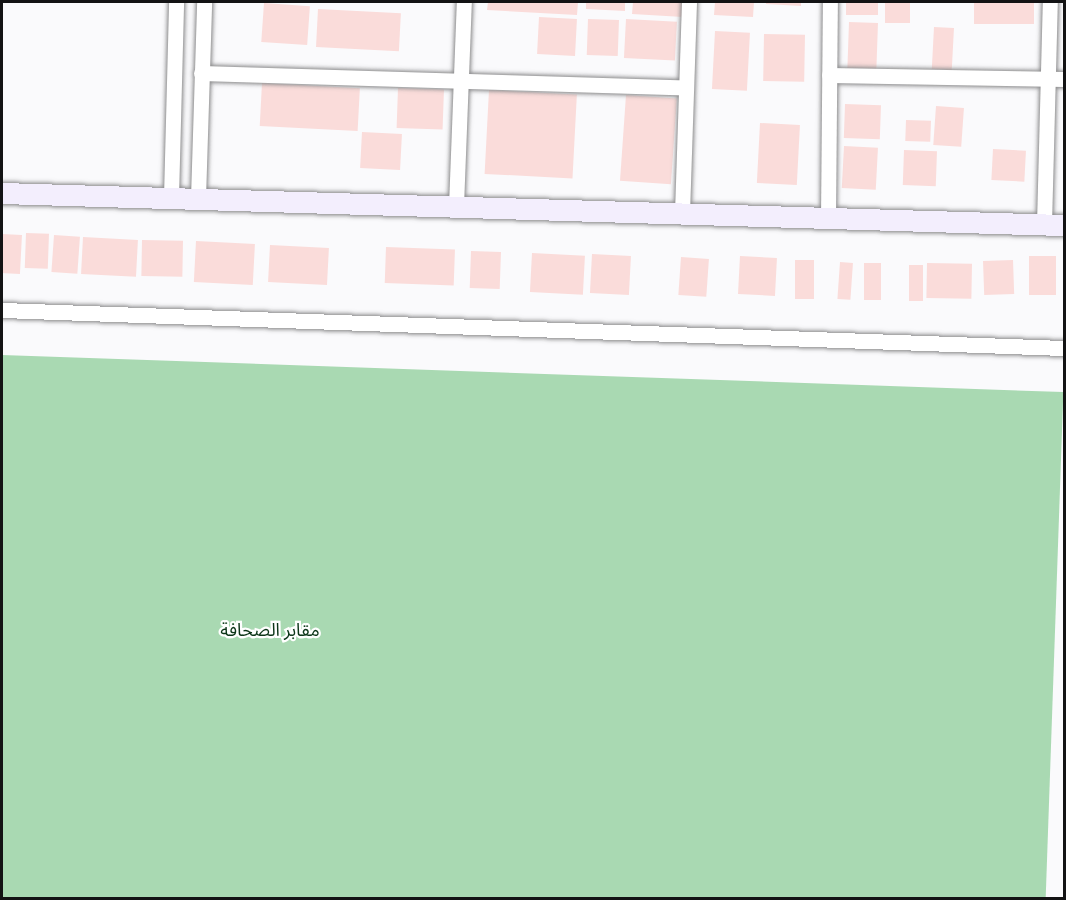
<!DOCTYPE html>
<html>
<head>
<meta charset="utf-8">
<style>
  body { margin:0 }
  #map { position:relative; width:1066px; height:900px; overflow:hidden; background:#fafafc; font-family:"Fira Sans Condensed","Noto Sans Arabic",sans-serif }
  div>[style] { position:absolute }
  [style*='--x'] { left:calc(var(--x)*1px); top:calc(var(--y)*1px); width:calc(var(--w)*1px); rotate:calc(var(--a)*1deg) }
  .green>* { inset:0; background:#a9d9b2; transform-origin:0 0 }
  .building>* { inset:0; background:#fadcda; transform-origin:0 0 }
  .roads { filter:drop-shadow(0 0 2px #8d8d8e) drop-shadow(0 0 2px #8d8d8e) }
  .street>* { height:15px; margin:-7.5px; padding:0 7.5px; transform-origin:7.5px; border-radius:7.5px; background:#fff }
  .secondary>* { height:21px; margin:-10.5px; padding:0 10.5px; transform-origin:10.5px; border-radius:10.5px; background:#f3eefd }
  span { translate:-50% -50%; white-space:nowrap; text-align:center; line-height:1.15; -webkit-text-stroke:4.5px #fff; paint-order:stroke }
  .park-label { font-size:18px; color:#0d3619 }
  .frame { position:absolute; inset:0; border:3px solid #131314; pointer-events:none }
</style>
</head>
<body>
<div id="map">
  <div class="green">
    <i style="left:2px;top:355px;width:1062px;height:543px;rotate:2deg"></i>
  </div>
  <div class="building">
    <i style="clip-path:polygon(488px 2px,578px 2px,577px 15px,487px 10px)"></i>
    <i style="clip-path:polygon(586px 2px,625px 2px,625px 11px,586px 9px)"></i>
    <i style="clip-path:polygon(633px 2px,684px 2px,683px 17px,632px 14px)"></i>
    <i style="clip-path:polygon(715px 2px,754px 2px,753px 17px,714px 15px)"></i>
    <i style="clip-path:polygon(766px 2px,801px 2px,801px 6px,766px 4px)"></i>
    <i style="left:846px;top:2px;width:32px;height:13px"></i>
    <i style="left:885px;top:2px;width:25px;height:21px"></i>
    <i style="left:974px;top:2px;width:60px;height:22px"></i>
    <i style="left:264px;top:3px;width:46px;height:39px;rotate:4deg"></i>
    <i style="left:318px;top:9px;width:83px;height:38px;rotate:3deg"></i>
    <i style="left:539px;top:17px;width:38px;height:37px;rotate:3deg"></i>
    <i style="left:588px;top:19px;width:31px;height:36px;rotate:2deg"></i>
    <i style="left:626px;top:19px;width:51px;height:39px;rotate:3deg"></i>
    <i style="left:849px;top:22px;width:29px;height:46px;rotate:2deg"></i>
    <i style="left:934px;top:27px;width:20px;height:42px;rotate:3deg"></i>
    <i style="left:715px;top:31px;width:35px;height:58px;rotate:3deg"></i>
    <i style="left:764px;top:34px;width:41px;height:47px;rotate:1deg"></i>
    <i style="left:262px;top:83px;width:98px;height:43px;rotate:3deg"></i>
    <i style="left:398px;top:88px;width:46px;height:40px;rotate:2deg"></i>
    <i style="left:489px;top:90px;width:88px;height:84px;rotate:3deg"></i>
    <i style="left:626px;top:95px;width:51px;height:86px;rotate:4deg"></i>
    <i style="left:845px;top:104px;width:36px;height:34px;rotate:2deg"></i>
    <i style="left:936px;top:106px;width:28px;height:39px;rotate:4deg"></i>
    <i style="left:906px;top:120px;width:25px;height:21px;rotate:2deg"></i>
    <i style="left:760px;top:123px;width:40px;height:60px;rotate:3deg"></i>
    <i style="left:362px;top:132px;width:40px;height:36px;rotate:3deg"></i>
    <i style="left:844px;top:146px;width:34px;height:42px;rotate:3deg"></i>
    <i style="left:993px;top:149px;width:33px;height:31px;rotate:3deg"></i>
    <i style="left:904px;top:150px;width:33px;height:35px;rotate:2deg"></i>
    <i style="left:26px;top:233px;width:23px;height:35px;rotate:2deg"></i>
    <i style="left:2px;top:234px;width:20px;height:39px;rotate:3deg"></i>
    <i style="left:54px;top:235px;width:26px;height:37px;rotate:4deg"></i>
    <i style="left:83px;top:237px;width:55px;height:37px;rotate:3deg"></i>
    <i style="left:142px;top:240px;width:41px;height:36px;rotate:1deg"></i>
    <i style="left:196px;top:241px;width:59px;height:41px;rotate:3deg"></i>
    <i style="left:270px;top:245px;width:59px;height:37px;rotate:3deg"></i>
    <i style="left:386px;top:247px;width:69px;height:36px;rotate:2deg"></i>
    <i style="left:471px;top:251px;width:30px;height:37px;rotate:2deg"></i>
    <i style="left:532px;top:253px;width:53px;height:39px;rotate:3deg"></i>
    <i style="left:592px;top:254px;width:39px;height:39px;rotate:3deg"></i>
    <i style="left:740px;top:256px;width:37px;height:38px;rotate:3deg"></i>
    <i style="left:1029px;top:256px;width:27px;height:39px"></i>
    <i style="left:681px;top:257px;width:28px;height:38px;rotate:4deg"></i>
    <i style="left:795px;top:260px;width:19px;height:39px"></i>
    <i style="left:1013px;top:260px;width:34px;height:30px;rotate:88deg"></i>
    <i style="left:840px;top:262px;width:13px;height:37px;rotate:4deg"></i>
    <i style="left:864px;top:263px;width:17px;height:37px"></i>
    <i style="left:927px;top:263px;width:45px;height:35px;rotate:1deg"></i>
    <i style="left:909px;top:265px;width:14px;height:36px"></i>
  </div>
  <div class="roads">
    <div class="street">
      <i style="--x:201;--y:73;--w:485;--a:1.7"></i>
      <i style="--x:829;--y:75;--w:235;--a:1"></i>
      <i style="--x:171;--y:197;--w:195;--a:-88.5"></i>
      <i style="--x:198;--y:198;--w:196;--a:-88.2"></i>
      <i style="--x:456;--y:206;--w:204;--a:-87.8"></i>
      <i style="--x:682;--y:213;--w:211;--a:-88.1"></i>
      <i style="--x:828;--y:218;--w:216;--a:-89.5"></i>
      <i style="--x:1044;--y:224;--w:222;--a:-88.5"></i>
      <i style="--x:2;--y:310;--w:1063;--a:2.05"></i>
    </div>
    <div class="secondary">
      <i style="--x:2;--y:193;--w:1062;--a:1.73"></i>
    </div>
  </div>
  <div class="park-label">
    <span style="left:270px;top:630px">مقابر الصحافة</span>
  </div>
  <div class="frame"></div>
</div>
</body>
</html>
